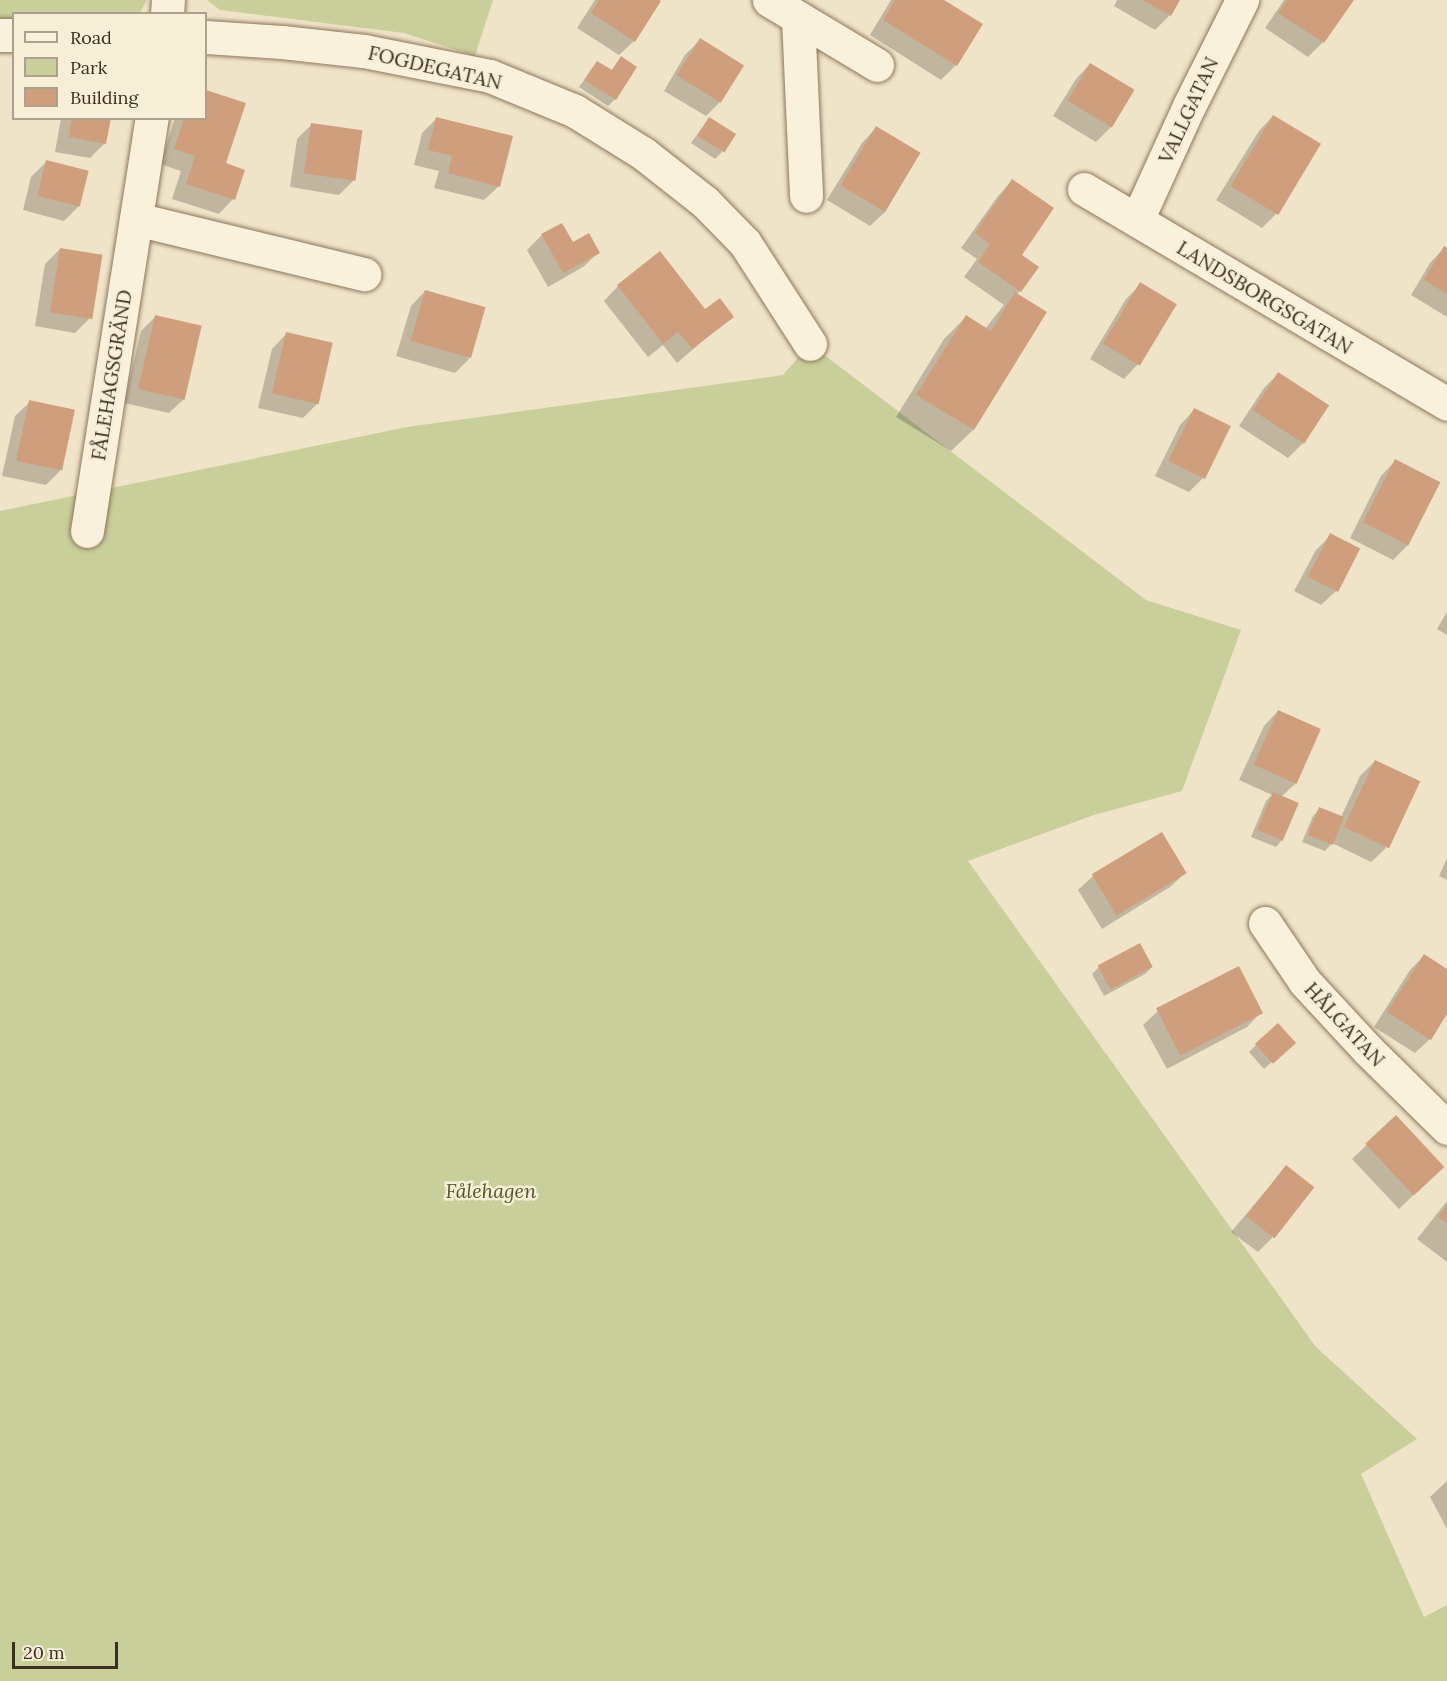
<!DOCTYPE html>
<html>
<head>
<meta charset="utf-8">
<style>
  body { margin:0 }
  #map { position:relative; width:1447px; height:1681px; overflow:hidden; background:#f0e4c8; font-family:Lora,serif }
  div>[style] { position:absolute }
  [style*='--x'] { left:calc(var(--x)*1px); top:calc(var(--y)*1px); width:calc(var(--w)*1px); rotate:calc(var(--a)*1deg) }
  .green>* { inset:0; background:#c9cf9b }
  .shadow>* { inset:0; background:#0003 }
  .building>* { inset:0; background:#cf9f7d; transform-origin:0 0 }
  .roads { filter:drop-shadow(0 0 2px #8d765c) drop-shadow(0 0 2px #8d765c) }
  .street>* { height:33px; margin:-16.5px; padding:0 16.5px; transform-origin:16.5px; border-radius:16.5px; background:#faf1dc }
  span { translate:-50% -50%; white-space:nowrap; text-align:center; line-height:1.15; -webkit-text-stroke:5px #f7eed8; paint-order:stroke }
  .street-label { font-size:20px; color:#3d2e20 }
  .park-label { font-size:20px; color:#4d5a26; font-style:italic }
  .legend { position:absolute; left:12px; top:12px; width:195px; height:108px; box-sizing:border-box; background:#f7eed8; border:2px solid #ada18e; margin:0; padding:8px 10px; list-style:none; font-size:18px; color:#3d2e20 }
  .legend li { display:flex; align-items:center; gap:12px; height:30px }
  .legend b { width:30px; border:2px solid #ada18e }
  .scale { position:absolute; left:12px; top:1642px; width:106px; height:27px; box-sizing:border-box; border:3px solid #3d2e20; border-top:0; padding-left:8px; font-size:18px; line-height:21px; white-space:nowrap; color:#3d2e20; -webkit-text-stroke:4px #f7eed8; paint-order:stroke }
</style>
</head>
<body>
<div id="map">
  <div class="green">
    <i style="clip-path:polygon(0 0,147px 0,140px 13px,14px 14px,13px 24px,0 24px)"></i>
    <i style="clip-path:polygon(207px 0,493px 0,475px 56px,404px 33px,220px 10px)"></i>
    <i style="clip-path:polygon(810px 344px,1146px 600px,1241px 630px,1182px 791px,1094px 815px,968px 861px,1316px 1347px,1417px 1439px,1361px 1474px,1424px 1617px,1447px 1605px,1447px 1681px,0 1681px,0 511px,407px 427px,783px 375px)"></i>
  </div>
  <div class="shadow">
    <i style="clip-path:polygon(595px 0,656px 0,634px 41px,619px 55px,577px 28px)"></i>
    <i style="clip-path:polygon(891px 0,941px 0,956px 65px,941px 80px,870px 35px)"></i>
    <i style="clip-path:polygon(1117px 0,1178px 0,1170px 15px,1155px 30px,1114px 6px)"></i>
    <i style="clip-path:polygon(1284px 0,1352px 0,1323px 42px,1308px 57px,1265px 28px)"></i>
    <i style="clip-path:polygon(700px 40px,720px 102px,706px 116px,664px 91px,685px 55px)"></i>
    <i style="clip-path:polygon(621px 58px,615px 99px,608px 106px,579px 87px,597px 63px,611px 71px)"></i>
    <i style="clip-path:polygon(1090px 64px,1111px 127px,1096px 142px,1053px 116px,1076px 79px)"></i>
    <i style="clip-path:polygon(206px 91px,244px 104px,224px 164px,233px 199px,219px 214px,172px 199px,181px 171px,160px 164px,175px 118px,206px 118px)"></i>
    <i style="clip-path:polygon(1273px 116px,1276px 214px,1262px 228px,1216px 200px,1259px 131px)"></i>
    <i style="clip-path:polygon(61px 118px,109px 118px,105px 143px,90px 158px,55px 152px)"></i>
    <i style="clip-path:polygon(437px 118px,499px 186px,484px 200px,434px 188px,439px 171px,414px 165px,422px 133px)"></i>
    <i style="clip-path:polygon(709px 118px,722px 152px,715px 159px,691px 143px)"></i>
    <i style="clip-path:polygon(311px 125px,354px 180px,339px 195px,290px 187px,297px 139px)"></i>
    <i style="clip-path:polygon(876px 128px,919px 153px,885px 212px,870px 226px,827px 200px,862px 143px)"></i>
    <i style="clip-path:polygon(46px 162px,79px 206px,64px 221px,23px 210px,31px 177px)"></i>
    <i style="clip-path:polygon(1012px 181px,1020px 291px,1016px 295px,1045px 312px,973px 430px,951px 451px,896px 417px,944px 339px,966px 317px,985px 329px,1004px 305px,964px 277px,977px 259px,961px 248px,998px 196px)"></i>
    <i style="clip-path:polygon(542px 235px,572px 244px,598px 253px,583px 267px,548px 287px,527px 250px)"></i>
    <i style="clip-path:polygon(1444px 248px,1447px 250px,1447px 317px,1411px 295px,1430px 263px)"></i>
    <i style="clip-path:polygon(60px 249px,89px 319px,75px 333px,35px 326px,45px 264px)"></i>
    <i style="clip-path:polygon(1141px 284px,1174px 305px,1138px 364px,1124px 379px,1090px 359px,1126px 299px)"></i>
    <i style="clip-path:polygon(618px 286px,705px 311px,732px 316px,677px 363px,663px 345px,648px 357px,604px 301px)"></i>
    <i style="clip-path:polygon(425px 291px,469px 359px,455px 373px,396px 356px,411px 306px)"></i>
    <i style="clip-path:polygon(156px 316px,184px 399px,169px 413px,124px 403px,141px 331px)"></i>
    <i style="clip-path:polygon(286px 334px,331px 344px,317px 404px,303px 418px,258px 408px,272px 349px)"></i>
    <i style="clip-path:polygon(1278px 374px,1303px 443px,1288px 458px,1239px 426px,1264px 388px)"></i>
    <i style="clip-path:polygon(30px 402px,60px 471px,46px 485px,2px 476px,15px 416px)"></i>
    <i style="clip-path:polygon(1194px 410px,1203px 478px,1189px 492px,1155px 476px,1180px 425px)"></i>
    <i style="clip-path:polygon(1395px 461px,1408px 545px,1393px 560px,1350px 538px,1381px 476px)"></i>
    <i style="clip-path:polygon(1331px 535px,1336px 591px,1321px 605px,1294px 591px,1316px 550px)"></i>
    <i style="clip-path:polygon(1447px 612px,1447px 635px,1437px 629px)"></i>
    <i style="clip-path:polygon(1278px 711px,1319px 730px,1295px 784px,1281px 797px,1297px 804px,1282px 840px,1276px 847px,1251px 837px,1266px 801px,1272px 795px,1239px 780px,1264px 726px)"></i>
    <i style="clip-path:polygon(1375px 761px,1386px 848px,1371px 862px,1332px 843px,1325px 851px,1302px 842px,1313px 816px,1320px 809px,1341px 817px,1360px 776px)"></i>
    <i style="clip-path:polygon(1447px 858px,1447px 880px,1439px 876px)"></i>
    <i style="clip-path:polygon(1185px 873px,1170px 887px,1102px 929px,1078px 890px,1093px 876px)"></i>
    <i style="clip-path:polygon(1140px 945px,1152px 967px,1145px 974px,1104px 996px,1092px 974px,1099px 967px)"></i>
    <i style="clip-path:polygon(1424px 956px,1447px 970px,1447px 1011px,1430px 1039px,1415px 1053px,1374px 1027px,1410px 970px)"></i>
    <i style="clip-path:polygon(1238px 968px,1261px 1012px,1247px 1027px,1167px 1069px,1143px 1025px,1158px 1011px)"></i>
    <i style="clip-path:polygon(1256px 1045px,1287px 1049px,1264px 1069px,1249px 1052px)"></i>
    <i style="clip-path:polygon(1396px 1117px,1428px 1181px,1399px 1209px,1352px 1159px)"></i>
    <i style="clip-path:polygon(1286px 1167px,1272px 1238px,1258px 1252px,1231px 1232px)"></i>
    <i style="clip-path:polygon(1447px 1201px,1447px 1262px,1417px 1239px)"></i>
    <i style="clip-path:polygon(1447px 1481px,1447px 1529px,1430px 1497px)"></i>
  </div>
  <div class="building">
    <i style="clip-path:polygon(599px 0,659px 0,661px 1px,635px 42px,591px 13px)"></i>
    <i style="clip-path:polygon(895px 0,944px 0,983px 24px,957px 66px,883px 20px)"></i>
    <i style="clip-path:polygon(1142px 0,1180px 0,1171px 16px)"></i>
    <i style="clip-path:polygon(1287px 0,1354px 0,1324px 43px,1278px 13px)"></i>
    <i style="left:700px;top:38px;width:52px;height:44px;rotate:32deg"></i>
    <i style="clip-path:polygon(621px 56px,637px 67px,616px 100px,584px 80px,597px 61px,612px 70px)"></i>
    <i style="left:1090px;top:63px;width:52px;height:44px;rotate:31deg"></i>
    <i style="clip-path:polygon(206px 90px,246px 103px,226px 163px,245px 170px,235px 200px,186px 184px,195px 156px,174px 149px,184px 118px,206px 118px)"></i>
    <i style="left:1273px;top:115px;width:56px;height:83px;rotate:31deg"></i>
    <i style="clip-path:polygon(436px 117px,513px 136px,500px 187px,448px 173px,452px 156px,428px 150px)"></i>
    <i style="left:709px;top:117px;width:32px;height:22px;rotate:32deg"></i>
    <i style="clip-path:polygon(72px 118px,111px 118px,106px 144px,69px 137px)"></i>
    <i style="left:311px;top:123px;width:52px;height:51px;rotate:8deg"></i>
    <i style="left:876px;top:126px;width:52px;height:69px;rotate:31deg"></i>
    <i style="left:46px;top:160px;width:44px;height:37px;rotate:14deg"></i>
    <i style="clip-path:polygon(1012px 179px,1054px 208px,1022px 255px,1039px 267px,1021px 292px,978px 262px,990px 244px,975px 233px)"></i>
    <i style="clip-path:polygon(562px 223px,573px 242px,589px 233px,600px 253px,563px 273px,541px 234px)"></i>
    <i style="clip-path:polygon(1444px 246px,1447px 248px,1447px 294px,1424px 280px)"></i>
    <i style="left:60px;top:248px;width:43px;height:65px;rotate:9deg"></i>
    <i style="clip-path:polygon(660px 251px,705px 309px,720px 298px,734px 317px,692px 349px,678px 332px,663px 344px,617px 285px)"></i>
    <i style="left:1140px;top:282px;width:43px;height:72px;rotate:31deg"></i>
    <i style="left:425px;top:290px;width:63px;height:53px;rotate:16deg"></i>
    <i style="clip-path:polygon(1015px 292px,1047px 312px,974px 430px,916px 395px,966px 315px,991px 331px)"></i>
    <i style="left:155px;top:315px;width:48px;height:76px;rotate:13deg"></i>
    <i style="left:286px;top:332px;width:48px;height:63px;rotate:13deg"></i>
    <i style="left:1278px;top:372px;width:61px;height:46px;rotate:33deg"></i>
    <i style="left:29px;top:400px;width:47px;height:62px;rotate:12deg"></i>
    <i style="left:1194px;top:408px;width:41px;height:59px;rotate:26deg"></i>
    <i style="left:1395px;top:459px;width:51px;height:71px;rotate:27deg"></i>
    <i style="left:1330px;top:533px;width:34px;height:49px;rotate:27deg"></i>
    <i style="left:1278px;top:710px;width:47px;height:60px;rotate:24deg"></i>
    <i style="left:1375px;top:760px;width:50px;height:74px;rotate:25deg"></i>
    <i style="left:1273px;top:792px;width:28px;height:41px;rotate:23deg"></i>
    <i style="left:1319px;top:807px;width:27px;height:30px;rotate:22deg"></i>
    <i style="left:1162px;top:832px;width:48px;height:82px;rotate:59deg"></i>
    <i style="left:1140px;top:943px;width:27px;height:48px;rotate:62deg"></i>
    <i style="clip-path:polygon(1424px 954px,1447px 969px,1447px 1014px,1431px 1040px,1387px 1012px)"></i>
    <i style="left:1239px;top:966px;width:53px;height:93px;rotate:63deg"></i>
    <i style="left:1278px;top:1023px;width:27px;height:31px;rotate:48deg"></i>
    <i style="left:1396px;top:1115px;width:71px;height:42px;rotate:47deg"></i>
    <i style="left:1286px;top:1165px;width:36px;height:65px;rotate:38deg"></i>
    <i style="clip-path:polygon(1447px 1205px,1447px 1223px,1438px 1217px)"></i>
  </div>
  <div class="roads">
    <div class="street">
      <i style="--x:769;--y:0;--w:126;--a:31"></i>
      <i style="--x:167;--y:14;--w:14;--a:-86"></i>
      <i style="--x:798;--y:18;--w:178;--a:87.4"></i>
      <i style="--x:0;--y:35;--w:14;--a:0"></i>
      <i style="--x:206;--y:37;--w:76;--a:3.8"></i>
      <i style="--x:282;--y:42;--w:82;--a:6.3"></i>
      <i style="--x:364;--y:51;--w:128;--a:11.2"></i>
      <i style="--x:490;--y:76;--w:92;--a:22.4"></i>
      <i style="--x:575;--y:111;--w:81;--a:31.9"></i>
      <i style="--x:644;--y:154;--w:78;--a:38.2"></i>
      <i style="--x:705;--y:202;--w:57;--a:45.7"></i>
      <i style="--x:745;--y:243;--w:120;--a:57.2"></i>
      <i style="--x:1084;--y:189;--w:422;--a:30.6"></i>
      <i style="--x:136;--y:219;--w:235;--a:13.6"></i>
      <i style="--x:1137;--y:220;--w:125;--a:-65.5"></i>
      <i style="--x:1189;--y:106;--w:119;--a:-63.4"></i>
      <i style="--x:87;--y:531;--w:418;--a:-81.1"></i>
      <i style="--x:1265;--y:923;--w:71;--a:55.9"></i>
      <i style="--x:1305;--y:982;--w:93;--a:47.2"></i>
      <i style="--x:1368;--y:1050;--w:111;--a:44.6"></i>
    </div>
  </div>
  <div class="street-label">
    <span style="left:435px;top:67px;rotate:13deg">FOGDEGATAN</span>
    <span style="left:1188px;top:110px;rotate:-65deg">VALLGATAN</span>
    <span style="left:1265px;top:297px;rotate:31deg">LANDSBORGSGATAN</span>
    <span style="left:111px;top:375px;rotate:-81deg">FÅLEHAGSGRÄND</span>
    <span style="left:1345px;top:1024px;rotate:47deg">HÅLGATAN</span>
  </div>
  <div class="park-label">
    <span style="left:491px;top:1190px">Fålehagen</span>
  </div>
  <ul class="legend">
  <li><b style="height:8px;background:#faf1dc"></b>Road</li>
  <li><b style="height:16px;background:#c9cf9b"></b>Park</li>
  <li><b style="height:16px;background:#cf9f7d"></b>Building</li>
  </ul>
  <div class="scale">20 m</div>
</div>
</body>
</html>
